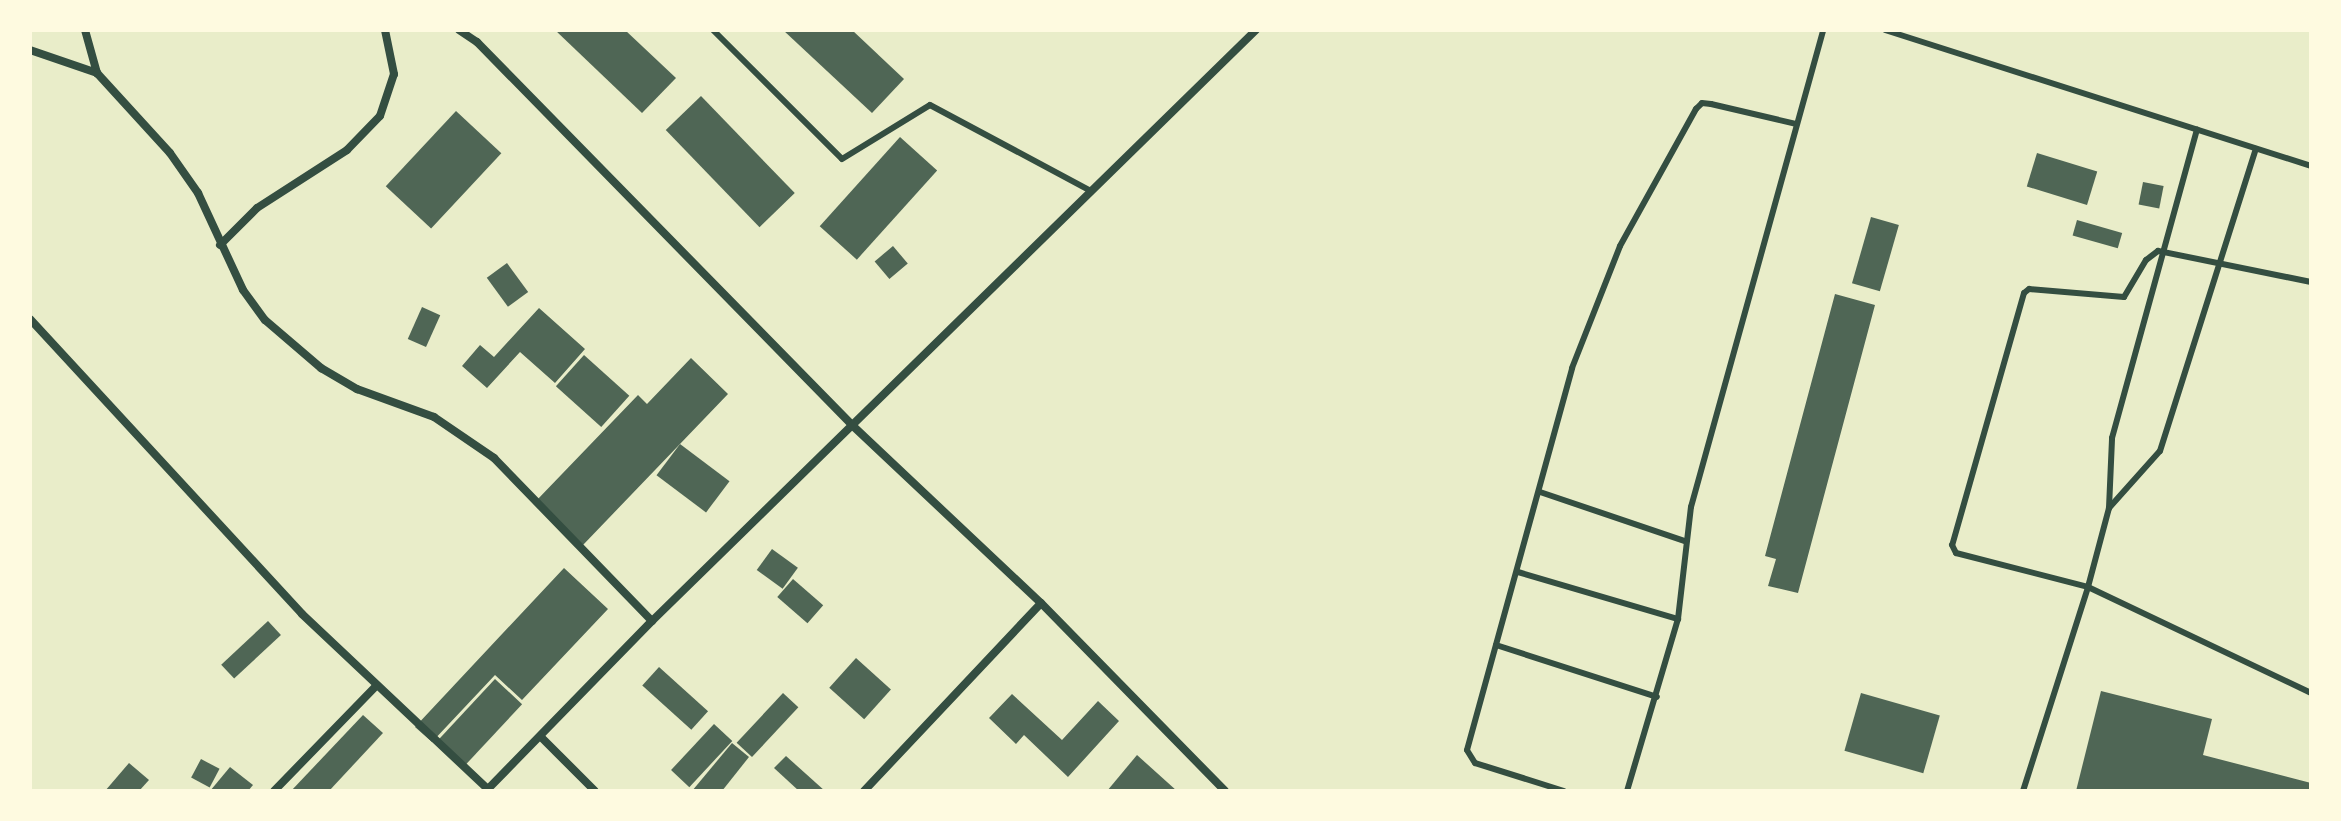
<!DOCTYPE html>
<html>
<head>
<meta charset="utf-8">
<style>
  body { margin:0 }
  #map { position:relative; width:2341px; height:821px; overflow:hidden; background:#e9edc9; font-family:"Noto Sans",sans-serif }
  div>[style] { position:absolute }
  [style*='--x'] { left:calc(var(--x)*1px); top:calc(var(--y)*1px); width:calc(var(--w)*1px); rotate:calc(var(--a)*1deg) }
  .building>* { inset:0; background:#4f6655; transform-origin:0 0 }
  .service>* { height:6px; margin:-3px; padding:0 3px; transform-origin:3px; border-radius:3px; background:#344e41 }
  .minor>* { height:8px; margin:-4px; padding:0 4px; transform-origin:4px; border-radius:4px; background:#344e41 }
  span { translate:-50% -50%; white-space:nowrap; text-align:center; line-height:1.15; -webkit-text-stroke:8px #fefae0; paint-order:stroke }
  .frame { position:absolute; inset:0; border:32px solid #fefae0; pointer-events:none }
</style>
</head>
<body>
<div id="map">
  <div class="building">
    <i style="clip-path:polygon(555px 30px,625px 30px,676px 78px,642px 113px)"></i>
    <i style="clip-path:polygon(783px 30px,852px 30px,904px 79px,872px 113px)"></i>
    <i style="left:701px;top:96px;width:135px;height:49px;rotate:46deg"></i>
    <i style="left:456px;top:111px;width:62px;height:103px;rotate:43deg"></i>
    <i style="left:900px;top:137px;width:50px;height:120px;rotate:42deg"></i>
    <i style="left:2037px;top:153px;width:63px;height:35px;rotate:17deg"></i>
    <i style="left:2143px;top:182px;width:21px;height:23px;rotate:11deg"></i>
    <i style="left:1871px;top:217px;width:29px;height:69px;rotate:16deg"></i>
    <i style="left:2077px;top:220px;width:47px;height:16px;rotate:16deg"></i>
    <i style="left:893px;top:246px;width:23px;height:24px;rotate:50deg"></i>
    <i style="left:507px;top:263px;width:36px;height:25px;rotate:54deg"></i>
    <i style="clip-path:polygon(1835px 294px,1875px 305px,1798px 593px,1768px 586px,1776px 559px,1765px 556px)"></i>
    <i style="left:422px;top:307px;width:20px;height:35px;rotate:24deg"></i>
    <i style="clip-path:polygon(539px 308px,585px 349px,555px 383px,520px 352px,487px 388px,462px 366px,480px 345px,494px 357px)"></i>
    <i style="left:584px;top:355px;width:61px;height:42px;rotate:42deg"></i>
    <i style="clip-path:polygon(691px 358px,728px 394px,583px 545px,536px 501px,638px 395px,647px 404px)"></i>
    <i style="left:680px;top:444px;width:62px;height:39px;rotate:37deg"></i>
    <i style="left:772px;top:549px;width:32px;height:26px;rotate:36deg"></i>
    <i style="clip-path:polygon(564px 568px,608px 609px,522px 700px,495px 675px,432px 742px,415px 727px)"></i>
    <i style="left:793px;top:579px;width:40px;height:24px;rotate:41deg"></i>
    <i style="left:268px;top:621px;width:19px;height:64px;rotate:47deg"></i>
    <i style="left:856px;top:658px;width:47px;height:40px;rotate:42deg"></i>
    <i style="left:659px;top:667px;width:66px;height:25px;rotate:42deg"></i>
    <i style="left:495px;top:679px;width:37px;height:87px;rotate:43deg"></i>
    <i style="clip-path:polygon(2101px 691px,2212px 719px,2203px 755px,2311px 783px,2311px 791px,2076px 791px)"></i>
    <i style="left:783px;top:693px;width:21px;height:68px;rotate:43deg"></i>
    <i style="left:1861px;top:693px;width:82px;height:60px;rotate:16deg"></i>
    <i style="clip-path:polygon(1012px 694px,1062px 740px,1098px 701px,1119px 721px,1068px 777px,1024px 735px,1016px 744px,989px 718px)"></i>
    <i style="clip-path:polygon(363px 715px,383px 733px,329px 791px,291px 791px)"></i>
    <i style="left:714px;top:724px;width:25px;height:63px;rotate:43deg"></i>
    <i style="clip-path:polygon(732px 743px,749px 757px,722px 791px,692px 791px)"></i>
    <i style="clip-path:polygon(1137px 755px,1177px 791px,1107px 791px)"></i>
    <i style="clip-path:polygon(786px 756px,825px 791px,799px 791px,774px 768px)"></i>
    <i style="left:201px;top:759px;width:21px;height:21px;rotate:28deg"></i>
    <i style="clip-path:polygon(129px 763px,149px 780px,139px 791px,105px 791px)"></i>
    <i style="clip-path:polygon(230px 767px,253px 785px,248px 791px,210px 791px)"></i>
  </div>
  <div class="service">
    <i style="--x:713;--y:30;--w:182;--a:45"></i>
    <i style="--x:842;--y:159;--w:103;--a:-31.5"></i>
    <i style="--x:930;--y:105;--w:180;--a:28.1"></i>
    <i style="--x:1885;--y:30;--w:447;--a:17.7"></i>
    <i style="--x:2311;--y:282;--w:156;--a:-168.5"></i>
    <i style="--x:2158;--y:251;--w:15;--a:143"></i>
    <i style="--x:2146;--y:260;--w:43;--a:120.7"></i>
    <i style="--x:2124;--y:297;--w:95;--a:-175.2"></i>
    <i style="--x:2029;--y:289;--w:6;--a:141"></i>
    <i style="--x:2024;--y:293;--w:262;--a:105.9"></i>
    <i style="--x:1952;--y:545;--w:9;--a:63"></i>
    <i style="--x:1956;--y:553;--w:136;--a:14.4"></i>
    <i style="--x:2088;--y:587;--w:247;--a:25.4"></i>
    <i style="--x:1540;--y:492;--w:153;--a:18.7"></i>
    <i style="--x:2109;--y:508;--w:76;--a:-48.2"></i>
    <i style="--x:2160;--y:451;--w:317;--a:-72.4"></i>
    <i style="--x:1518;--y:572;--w:167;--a:16.4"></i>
    <i style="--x:1496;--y:645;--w:169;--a:17.9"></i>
    <i style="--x:1564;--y:791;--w:93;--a:-162.5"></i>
    <i style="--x:1475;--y:763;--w:15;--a:-122"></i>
    <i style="--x:1467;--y:750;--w:396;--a:-74.6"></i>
    <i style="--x:1572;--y:368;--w:131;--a:-68.5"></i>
    <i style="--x:1620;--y:246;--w:157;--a:-61"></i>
    <i style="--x:1696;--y:109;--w:8;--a:-45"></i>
    <i style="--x:1702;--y:103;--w:9;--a:6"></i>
    <i style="--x:1711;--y:104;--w:87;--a:13.2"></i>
    <i style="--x:1627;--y:791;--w:179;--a:-73.5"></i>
    <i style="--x:1678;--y:619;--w:113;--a:-83.4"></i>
    <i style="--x:1691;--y:507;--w:495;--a:-74.5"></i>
    <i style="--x:2023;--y:791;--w:214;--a:-72.3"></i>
    <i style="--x:2088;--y:587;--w:82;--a:-75.1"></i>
    <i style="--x:2109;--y:508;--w:70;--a:-87.5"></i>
    <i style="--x:2112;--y:438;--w:320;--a:-74.6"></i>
  </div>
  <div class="minor">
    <i style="--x:85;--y:30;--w:45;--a:74.4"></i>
    <i style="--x:459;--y:30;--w:22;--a:34"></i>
    <i style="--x:477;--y:42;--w:537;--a:45.6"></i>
    <i style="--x:853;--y:426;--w:258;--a:43.3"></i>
    <i style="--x:1041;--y:603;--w:263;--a:45.6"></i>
    <i style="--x:30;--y:50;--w:71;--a:18.9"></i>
    <i style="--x:97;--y:73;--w:108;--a:47.6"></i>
    <i style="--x:170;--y:153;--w:49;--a:55"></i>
    <i style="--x:198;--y:193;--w:107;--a:65.1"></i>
    <i style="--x:243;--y:290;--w:37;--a:54"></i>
    <i style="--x:265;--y:320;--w:74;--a:40.6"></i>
    <i style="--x:321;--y:368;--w:42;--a:30.3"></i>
    <i style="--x:357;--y:389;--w:82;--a:20"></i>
    <i style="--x:434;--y:417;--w:73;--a:34.3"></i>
    <i style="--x:494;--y:458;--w:227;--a:45.9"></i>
    <i style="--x:220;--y:245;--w:52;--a:-45"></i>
    <i style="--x:257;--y:208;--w:107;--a:-32.8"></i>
    <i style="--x:347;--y:150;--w:47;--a:-45.9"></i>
    <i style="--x:380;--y:116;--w:44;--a:-71.6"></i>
    <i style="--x:394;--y:74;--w:45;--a:-101.6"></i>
    <i style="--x:30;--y:319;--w:401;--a:47.3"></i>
    <i style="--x:302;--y:614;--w:255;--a:43.3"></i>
    <i style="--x:541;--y:737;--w:76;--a:45"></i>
    <i style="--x:274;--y:791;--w:146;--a:-45.8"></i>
    <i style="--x:486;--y:791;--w:238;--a:-45.7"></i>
    <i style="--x:652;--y:621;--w:845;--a:-44.38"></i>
    <i style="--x:864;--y:791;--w:258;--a:-46.7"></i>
  </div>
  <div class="frame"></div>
</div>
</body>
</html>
